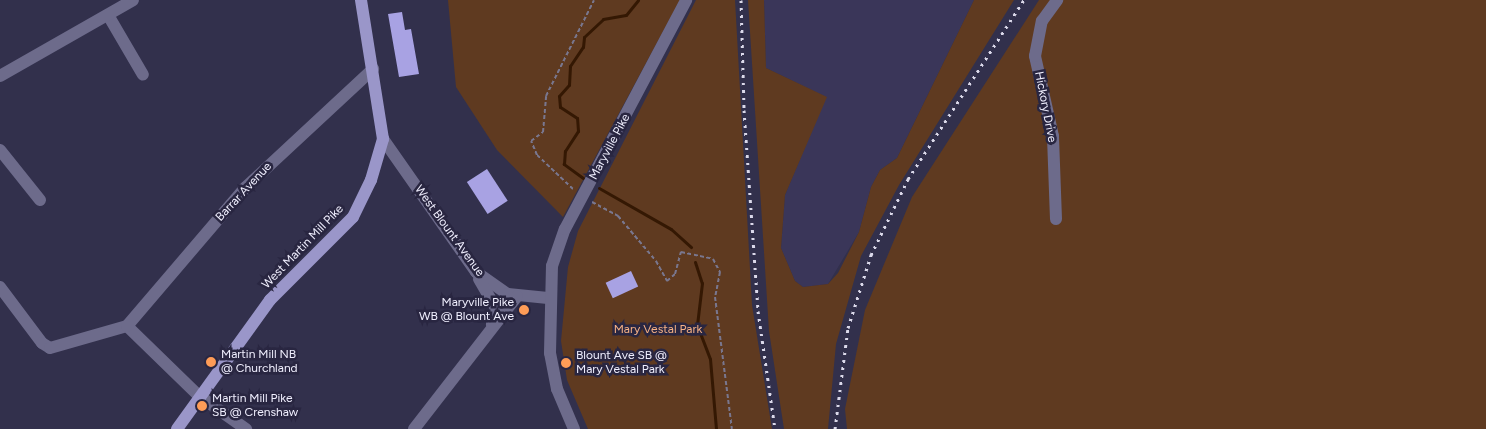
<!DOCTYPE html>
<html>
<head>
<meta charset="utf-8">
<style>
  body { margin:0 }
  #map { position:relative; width:1486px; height:429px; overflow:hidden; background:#32304c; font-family:Figtree,sans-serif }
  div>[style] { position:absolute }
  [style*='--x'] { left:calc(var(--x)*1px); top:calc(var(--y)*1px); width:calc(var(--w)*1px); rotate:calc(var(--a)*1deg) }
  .built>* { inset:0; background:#3a3659 }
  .green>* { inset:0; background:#5f3a20 }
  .stream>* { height:3px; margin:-1.5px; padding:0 1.5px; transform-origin:1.5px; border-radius:1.5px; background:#341803 }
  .building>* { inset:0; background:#a8a2e3; transform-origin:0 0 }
  .path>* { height:2px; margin-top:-1px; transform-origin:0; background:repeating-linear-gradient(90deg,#79778f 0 4px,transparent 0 6.5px) }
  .minor>* { height:12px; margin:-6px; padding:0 6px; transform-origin:6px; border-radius:6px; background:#6d6b8b }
  .major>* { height:12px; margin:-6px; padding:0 6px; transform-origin:6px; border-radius:6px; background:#9a96c9 }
  .rail>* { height:3px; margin-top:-1.5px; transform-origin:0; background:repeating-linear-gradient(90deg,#dbd9ea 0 2.5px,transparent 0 7.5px) }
  .dots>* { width:14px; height:14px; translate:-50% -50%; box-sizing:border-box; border:2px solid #292641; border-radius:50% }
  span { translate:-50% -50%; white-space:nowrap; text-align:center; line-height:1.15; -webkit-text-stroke:5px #292641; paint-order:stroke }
  .street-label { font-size:12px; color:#f0effe }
  .poi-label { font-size:12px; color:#f0effe }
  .right { translate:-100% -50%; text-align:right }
  .left { translate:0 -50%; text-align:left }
  .park-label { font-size:12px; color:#f6b286 }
</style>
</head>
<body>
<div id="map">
  <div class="built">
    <i style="clip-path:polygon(764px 0,974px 0,897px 158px,880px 170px,871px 187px,859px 232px,828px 284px,803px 287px,795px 281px,781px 248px,785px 195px,826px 97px,766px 68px)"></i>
  </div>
  <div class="green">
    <i style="clip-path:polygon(448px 0,680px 0,563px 217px,497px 150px,456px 87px)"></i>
    <i style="clip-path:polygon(696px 0,735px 0,752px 305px,772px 429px,588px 429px,567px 380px,561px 341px,568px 267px,578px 231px)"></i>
    <i style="clip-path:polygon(748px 0,764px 0,766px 68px,827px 97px,785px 195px,781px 248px,795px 281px,803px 287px,828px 284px,838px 273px,859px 232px,871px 187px,880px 170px,897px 158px,974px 0,1014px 0,899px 185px,861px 256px,836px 344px,828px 429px,784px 429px,769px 331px)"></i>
    <i style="clip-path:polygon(1039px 0,1486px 0,1486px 429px,847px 429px,845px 409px,865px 310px,912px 197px)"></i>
  </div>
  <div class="stream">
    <i style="--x:583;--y:178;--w:24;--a:-144"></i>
    <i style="--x:564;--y:164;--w:13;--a:-86"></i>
    <i style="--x:565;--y:151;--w:24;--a:-57"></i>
    <i style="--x:578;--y:131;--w:13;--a:-94"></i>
    <i style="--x:577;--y:118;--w:20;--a:-147"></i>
    <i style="--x:560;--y:107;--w:11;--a:-95"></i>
    <i style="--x:559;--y:96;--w:15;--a:-48"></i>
    <i style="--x:569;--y:85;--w:19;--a:-87"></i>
    <i style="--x:570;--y:66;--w:23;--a:-56"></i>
    <i style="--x:583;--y:47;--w:10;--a:-84"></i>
    <i style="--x:584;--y:37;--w:26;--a:-43"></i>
    <i style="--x:603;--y:19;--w:23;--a:-10"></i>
    <i style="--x:626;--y:15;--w:19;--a:-51"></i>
    <i style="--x:599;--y:188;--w:83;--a:29.7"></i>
    <i style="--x:671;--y:229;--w:27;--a:42"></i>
    <i style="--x:695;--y:262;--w:22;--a:72"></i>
    <i style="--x:702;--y:283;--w:42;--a:96.8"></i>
    <i style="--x:697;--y:325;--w:36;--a:69"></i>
    <i style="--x:710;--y:359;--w:70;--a:85.1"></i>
  </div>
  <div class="building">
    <i style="clip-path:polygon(402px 12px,405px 30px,411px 29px,419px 74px,399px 77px,388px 14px)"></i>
    <i style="left:487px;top:169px;width:38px;height:24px;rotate:57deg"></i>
    <i style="left:631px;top:271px;width:17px;height:28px;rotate:65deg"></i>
  </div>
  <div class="path">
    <i style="--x:573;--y:189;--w:50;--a:-136.6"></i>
    <i style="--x:537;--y:155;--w:15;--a:-113"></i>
    <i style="--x:531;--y:141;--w:15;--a:-37"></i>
    <i style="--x:543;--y:132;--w:36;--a:-85"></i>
    <i style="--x:546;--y:96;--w:107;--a:-63.4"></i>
    <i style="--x:592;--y:202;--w:30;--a:28"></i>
    <i style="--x:618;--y:216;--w:59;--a:49.8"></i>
    <i style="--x:656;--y:261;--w:23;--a:61"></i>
    <i style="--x:667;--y:281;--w:11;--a:-41"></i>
    <i style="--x:675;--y:274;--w:23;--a:-75"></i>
    <i style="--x:681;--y:252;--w:33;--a:12"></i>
    <i style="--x:713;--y:259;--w:15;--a:62"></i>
    <i style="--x:720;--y:272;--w:25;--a:101"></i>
    <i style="--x:715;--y:297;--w:133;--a:82.7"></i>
  </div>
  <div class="minor">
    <i style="--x:108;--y:15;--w:69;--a:59.7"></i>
    <i style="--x:0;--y:76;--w:153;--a:-29.7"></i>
    <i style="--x:383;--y:139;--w:162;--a:55"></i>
    <i style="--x:476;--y:272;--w:39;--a:35"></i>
    <i style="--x:508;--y:294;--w:40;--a:5.7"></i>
    <i style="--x:0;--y:150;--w:64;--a:51.3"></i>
    <i style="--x:1056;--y:219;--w:83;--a:-92.1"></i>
    <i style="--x:1053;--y:136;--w:82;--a:-102.7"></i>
    <i style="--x:1035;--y:56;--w:36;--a:-79"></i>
    <i style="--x:1042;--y:21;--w:26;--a:-54"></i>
    <i style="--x:479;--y:279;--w:34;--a:60"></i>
    <i style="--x:496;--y:309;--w:16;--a:105"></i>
    <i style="--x:0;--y:287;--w:70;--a:53.1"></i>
    <i style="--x:42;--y:343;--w:9;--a:32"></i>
    <i style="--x:50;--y:348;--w:80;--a:-15.9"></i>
    <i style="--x:127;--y:326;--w:99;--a:44.2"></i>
    <i style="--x:198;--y:395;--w:59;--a:35.3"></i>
    <i style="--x:127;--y:326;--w:182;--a:-49.5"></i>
    <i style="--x:245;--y:188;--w:175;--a:-42.9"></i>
    <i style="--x:414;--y:429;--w:168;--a:-52.2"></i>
    <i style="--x:574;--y:429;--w:43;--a:-113"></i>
    <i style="--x:557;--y:389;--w:37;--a:-101"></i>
    <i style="--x:550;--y:353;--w:87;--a:-88.7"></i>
    <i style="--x:552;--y:266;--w:39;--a:-71"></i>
    <i style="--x:565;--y:229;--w:259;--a:-62.1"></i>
  </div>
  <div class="major">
    <i style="--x:177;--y:429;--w:159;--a:-54.2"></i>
    <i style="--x:270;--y:300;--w:117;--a:-45"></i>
    <i style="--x:353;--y:217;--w:41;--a:-64.1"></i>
    <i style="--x:371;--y:180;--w:43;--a:-73.7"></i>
    <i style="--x:383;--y:139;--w:141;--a:-99"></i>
  </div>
  <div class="rail">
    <i style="--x:741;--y:0;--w:110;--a:88.4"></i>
    <i style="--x:744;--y:110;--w:201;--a:86"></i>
    <i style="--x:758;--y:311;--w:119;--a:81.8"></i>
    <i style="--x:835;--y:429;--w:102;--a:-82.7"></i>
    <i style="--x:848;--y:328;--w:77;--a:-72.5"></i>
    <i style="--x:871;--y:255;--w:85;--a:-64"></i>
    <i style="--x:908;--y:179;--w:213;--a:-57.1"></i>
  </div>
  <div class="dots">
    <i style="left:524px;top:310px;background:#fe9c57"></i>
    <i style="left:211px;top:362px;background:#fe9c57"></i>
    <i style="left:566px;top:363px;background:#fe9c57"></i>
    <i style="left:202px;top:406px;background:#fe9c57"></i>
  </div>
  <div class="street-label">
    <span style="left:1045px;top:107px;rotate:79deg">Hickory Drive</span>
    <span style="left:610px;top:147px;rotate:-62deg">Maryville Pike</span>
    <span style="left:244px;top:192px;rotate:-47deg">Barrar Avenue</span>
    <span style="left:449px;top:231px;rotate:54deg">West Blount Avenue</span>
    <span style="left:303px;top:247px;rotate:-46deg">West Martin Mill Pike</span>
  </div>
  <div class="poi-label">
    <span class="right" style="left:514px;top:310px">Maryville Pike<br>WB @ Blount Ave</span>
    <span class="left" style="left:221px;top:362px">Martin Mill NB<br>@ Churchland</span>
    <span class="left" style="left:576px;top:363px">Blount Ave SB @<br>Mary Vestal Park</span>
    <span class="left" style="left:212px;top:406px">Martin Mill Pike<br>SB @ Crenshaw</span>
  </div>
  <div class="park-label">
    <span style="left:658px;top:330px">Mary Vestal Park</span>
  </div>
</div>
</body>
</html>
